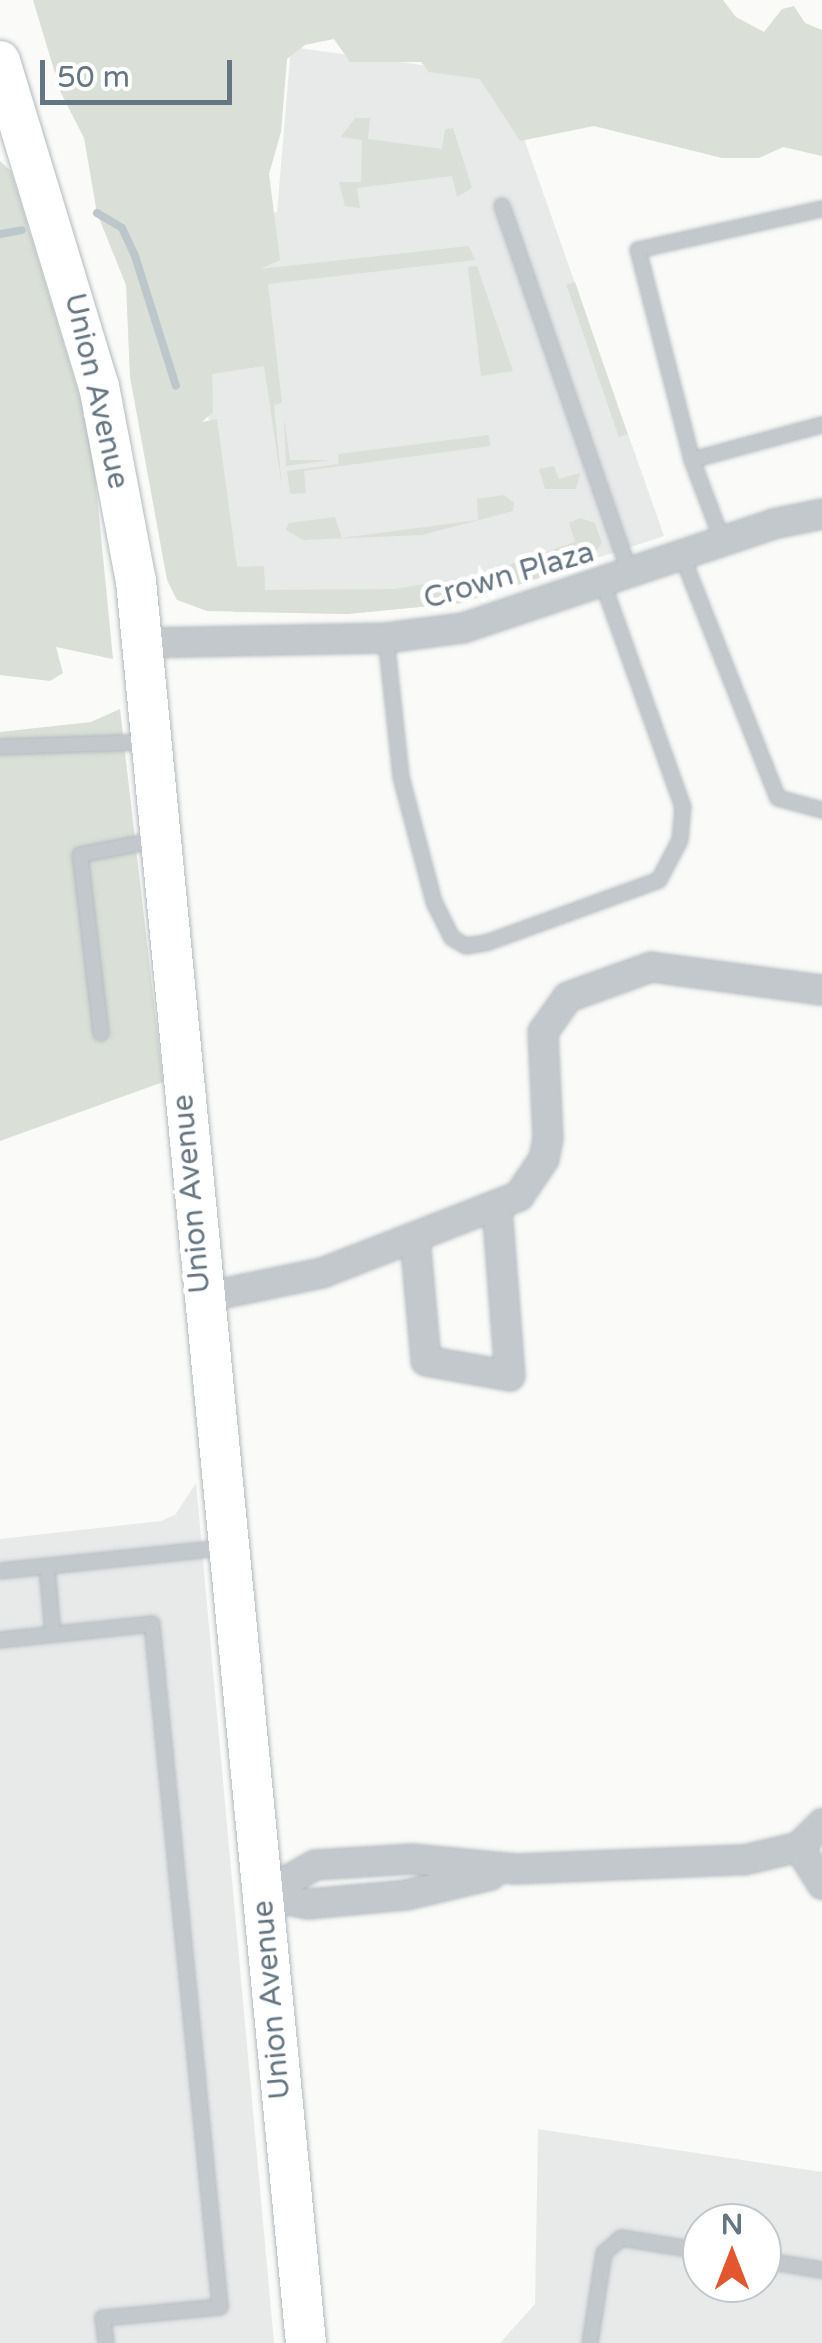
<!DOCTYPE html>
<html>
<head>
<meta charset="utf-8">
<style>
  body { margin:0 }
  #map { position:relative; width:822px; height:2343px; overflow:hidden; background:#fafaf8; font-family:"Varela Round",sans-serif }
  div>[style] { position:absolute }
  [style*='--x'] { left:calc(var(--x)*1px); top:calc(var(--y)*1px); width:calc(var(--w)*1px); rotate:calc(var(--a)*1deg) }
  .built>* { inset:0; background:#e8e9e9 }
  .green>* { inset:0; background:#dadfd7; transform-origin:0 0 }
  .stream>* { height:8px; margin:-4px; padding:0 4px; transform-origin:4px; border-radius:4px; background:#bbc7cb }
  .roads { filter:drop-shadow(0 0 2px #b3babf) drop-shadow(0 0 2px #b3babf) }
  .lane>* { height:14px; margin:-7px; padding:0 7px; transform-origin:7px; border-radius:7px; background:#c3c8cc }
  .street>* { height:28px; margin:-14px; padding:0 14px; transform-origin:14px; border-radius:14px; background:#c3c8cc }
  .secondary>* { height:40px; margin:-20px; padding:0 20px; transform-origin:20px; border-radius:20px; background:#fff }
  span { translate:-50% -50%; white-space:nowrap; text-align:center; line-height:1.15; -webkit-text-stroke:10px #fff; paint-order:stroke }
  .street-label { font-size:30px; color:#657683 }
  .north { position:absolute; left:682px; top:2203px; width:100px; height:100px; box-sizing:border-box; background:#fff; border:2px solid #c1c8cd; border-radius:50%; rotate:0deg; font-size:28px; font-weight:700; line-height:40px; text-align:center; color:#657683 }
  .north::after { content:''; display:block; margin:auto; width:35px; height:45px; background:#e4572e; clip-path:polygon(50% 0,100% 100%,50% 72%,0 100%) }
  .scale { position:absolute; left:40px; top:60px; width:192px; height:45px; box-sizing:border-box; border:5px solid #657683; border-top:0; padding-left:12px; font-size:30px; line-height:35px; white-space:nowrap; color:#657683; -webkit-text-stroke:8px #fff; paint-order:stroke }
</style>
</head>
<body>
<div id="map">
  <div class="built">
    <i style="clip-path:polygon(291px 47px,502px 76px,664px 536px,461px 603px,347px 614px,233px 612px,202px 366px,248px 216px,277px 212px)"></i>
    <i style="clip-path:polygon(196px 1483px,274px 2343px,0 2343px,0 1539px,161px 1521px,175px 1515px)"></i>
    <i style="clip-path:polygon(evenodd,538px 2129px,822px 2172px,822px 2343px,500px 2343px,535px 2304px,538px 2129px,702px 2223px,762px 2223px,762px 2283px,702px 2283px,702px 2223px)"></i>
  </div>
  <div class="green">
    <i style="clip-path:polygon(33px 0,723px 0,736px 17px,764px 32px,782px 9px,794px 6px,805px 23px,822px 30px,822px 156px,783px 147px,759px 158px,722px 158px,594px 126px,520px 141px,480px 79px,429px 72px,421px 62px,350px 62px,334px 39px,305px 45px,287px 59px,281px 132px,269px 174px,280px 260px,260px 269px,469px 246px,475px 260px,268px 284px,282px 403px,274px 405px,282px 487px,264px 366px,212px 374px,213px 412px,202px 422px,217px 419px,237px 567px,264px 566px,265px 590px,395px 589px,483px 574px,575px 542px,569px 523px,580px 518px,595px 523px,602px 543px,589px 562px,461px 603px,347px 614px,207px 611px,177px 600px,167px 580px,130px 377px,126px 285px,97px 213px,84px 138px,61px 93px)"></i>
    <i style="clip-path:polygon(355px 118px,370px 118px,368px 139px,442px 149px,445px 129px,453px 128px,472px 188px,457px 197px,452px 176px,357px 188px,360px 208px,345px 206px,339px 182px,361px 182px,362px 140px,341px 137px)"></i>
    <i style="clip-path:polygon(0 161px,11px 171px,91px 434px,113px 659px,56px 647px,63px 673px,50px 681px,0 675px)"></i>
    <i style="clip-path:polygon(477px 266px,513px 371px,481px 376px,468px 267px)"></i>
    <i style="left:575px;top:282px;width:161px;height:9px;rotate:71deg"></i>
    <i style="clip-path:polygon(284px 417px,290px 460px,331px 460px,286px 466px)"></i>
    <i style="clip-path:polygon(489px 435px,490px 446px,304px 471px,306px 493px,290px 494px,287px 471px,339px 464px,338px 454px)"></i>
    <i style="clip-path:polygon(554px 466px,559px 479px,580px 473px,576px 489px,545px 489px,539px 469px)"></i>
    <i style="clip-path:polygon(504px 495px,514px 503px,513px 511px,422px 535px,303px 540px,286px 530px,289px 523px,335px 517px,342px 538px,478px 520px,477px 499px)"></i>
    <i style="clip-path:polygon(120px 709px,163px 1082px,0 1141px,0 732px,91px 722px)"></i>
  </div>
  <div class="stream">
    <i style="--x:97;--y:213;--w:29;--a:31"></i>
    <i style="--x:122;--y:228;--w:31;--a:65"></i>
    <i style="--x:135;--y:256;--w:136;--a:72.5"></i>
    <i style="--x:0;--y:234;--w:22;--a:-10"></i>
  </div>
  <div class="roads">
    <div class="lane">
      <i style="--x:502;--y:206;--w:390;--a:70.8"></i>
      <i style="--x:692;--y:460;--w:135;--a:-15.1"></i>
      <i style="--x:723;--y:542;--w:88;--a:-110.7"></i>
      <i style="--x:692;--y:460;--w:217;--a:-104.4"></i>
      <i style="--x:638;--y:250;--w:189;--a:-12.6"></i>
      <i style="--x:682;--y:556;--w:260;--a:68.4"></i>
      <i style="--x:778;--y:798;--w:46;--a:15.3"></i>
      <i style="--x:386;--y:638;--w:140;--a:83.8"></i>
      <i style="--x:401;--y:777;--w:129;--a:75.2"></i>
      <i style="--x:434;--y:902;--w:40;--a:63.4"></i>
      <i style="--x:452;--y:938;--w:16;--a:30"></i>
      <i style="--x:466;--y:946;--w:20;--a:-9"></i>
      <i style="--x:486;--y:943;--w:184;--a:-20"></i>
      <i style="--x:659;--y:880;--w:45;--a:-62.3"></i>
      <i style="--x:680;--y:840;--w:33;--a:-85"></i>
      <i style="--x:683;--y:807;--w:237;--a:-109.7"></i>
      <i style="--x:0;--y:747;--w:149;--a:-1.9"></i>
      <i style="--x:101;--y:1033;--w:179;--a:-96.7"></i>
      <i style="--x:80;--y:855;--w:77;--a:-11.2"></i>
      <i style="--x:47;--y:1567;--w:67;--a:84.9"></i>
      <i style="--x:0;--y:1571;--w:225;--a:-5.9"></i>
      <i style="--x:0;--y:1640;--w:153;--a:-6"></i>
      <i style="--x:152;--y:1624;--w:686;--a:84.31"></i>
      <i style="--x:220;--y:2307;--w:118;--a:174.6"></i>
      <i style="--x:103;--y:2318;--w:25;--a:83"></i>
      <i style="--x:762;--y:2260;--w:61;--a:9.5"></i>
      <i style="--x:590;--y:2343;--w:91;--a:-81.2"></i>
      <i style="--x:604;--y:2253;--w:23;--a:-41"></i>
      <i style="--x:621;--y:2238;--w:82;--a:9.1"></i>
    </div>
    <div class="street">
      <i style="--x:144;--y:643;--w:242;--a:-1.2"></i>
      <i style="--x:386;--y:638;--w:78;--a:-7.4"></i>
      <i style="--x:463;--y:628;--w:327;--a:-18.5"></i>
      <i style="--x:773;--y:524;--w:50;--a:-11.5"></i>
      <i style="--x:415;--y:1239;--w:122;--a:84.8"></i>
      <i style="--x:426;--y:1361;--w:85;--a:10.1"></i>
      <i style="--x:510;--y:1376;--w:169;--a:-94.4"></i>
      <i style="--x:201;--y:1298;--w:124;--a:-11.7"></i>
      <i style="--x:322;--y:1273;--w:212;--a:-21.3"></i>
      <i style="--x:519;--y:1196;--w:45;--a:-56"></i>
      <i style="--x:544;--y:1159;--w:21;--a:-79"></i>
      <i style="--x:548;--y:1138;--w:106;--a:-92.7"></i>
      <i style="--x:543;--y:1032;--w:43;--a:-54.5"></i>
      <i style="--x:568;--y:997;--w:88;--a:-19.9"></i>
      <i style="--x:651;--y:967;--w:173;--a:7.7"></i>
      <i style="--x:799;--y:1847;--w:44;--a:58.1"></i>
      <i style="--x:262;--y:1895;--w:61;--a:-29.5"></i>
      <i style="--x:315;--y:1865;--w:97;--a:-3.5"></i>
      <i style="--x:412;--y:1859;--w:104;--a:5.5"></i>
      <i style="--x:516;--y:1869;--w:228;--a:-2.3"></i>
      <i style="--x:744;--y:1860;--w:57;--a:-13.3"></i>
      <i style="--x:799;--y:1847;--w:33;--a:-45"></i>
      <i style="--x:262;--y:1895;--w:47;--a:11.1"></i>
      <i style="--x:308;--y:1904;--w:98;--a:-5.2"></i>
      <i style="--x:406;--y:1895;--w:87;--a:-13.2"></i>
    </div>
    <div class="secondary">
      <i style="--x:0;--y:61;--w:340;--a:73.1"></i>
      <i style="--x:99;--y:386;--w:198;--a:79.3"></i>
      <i style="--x:136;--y:581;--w:1770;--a:84.49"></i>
    </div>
  </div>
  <div class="street-label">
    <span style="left:96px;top:391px;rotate:77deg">Union Avenue</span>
    <span style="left:509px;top:576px;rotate:-16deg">Crown Plaza</span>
    <span style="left:192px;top:1194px;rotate:-95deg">Union Avenue</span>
    <span style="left:272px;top:2000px;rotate:-95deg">Union Avenue</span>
  </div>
  <div class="north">N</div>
  <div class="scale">50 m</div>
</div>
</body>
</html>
